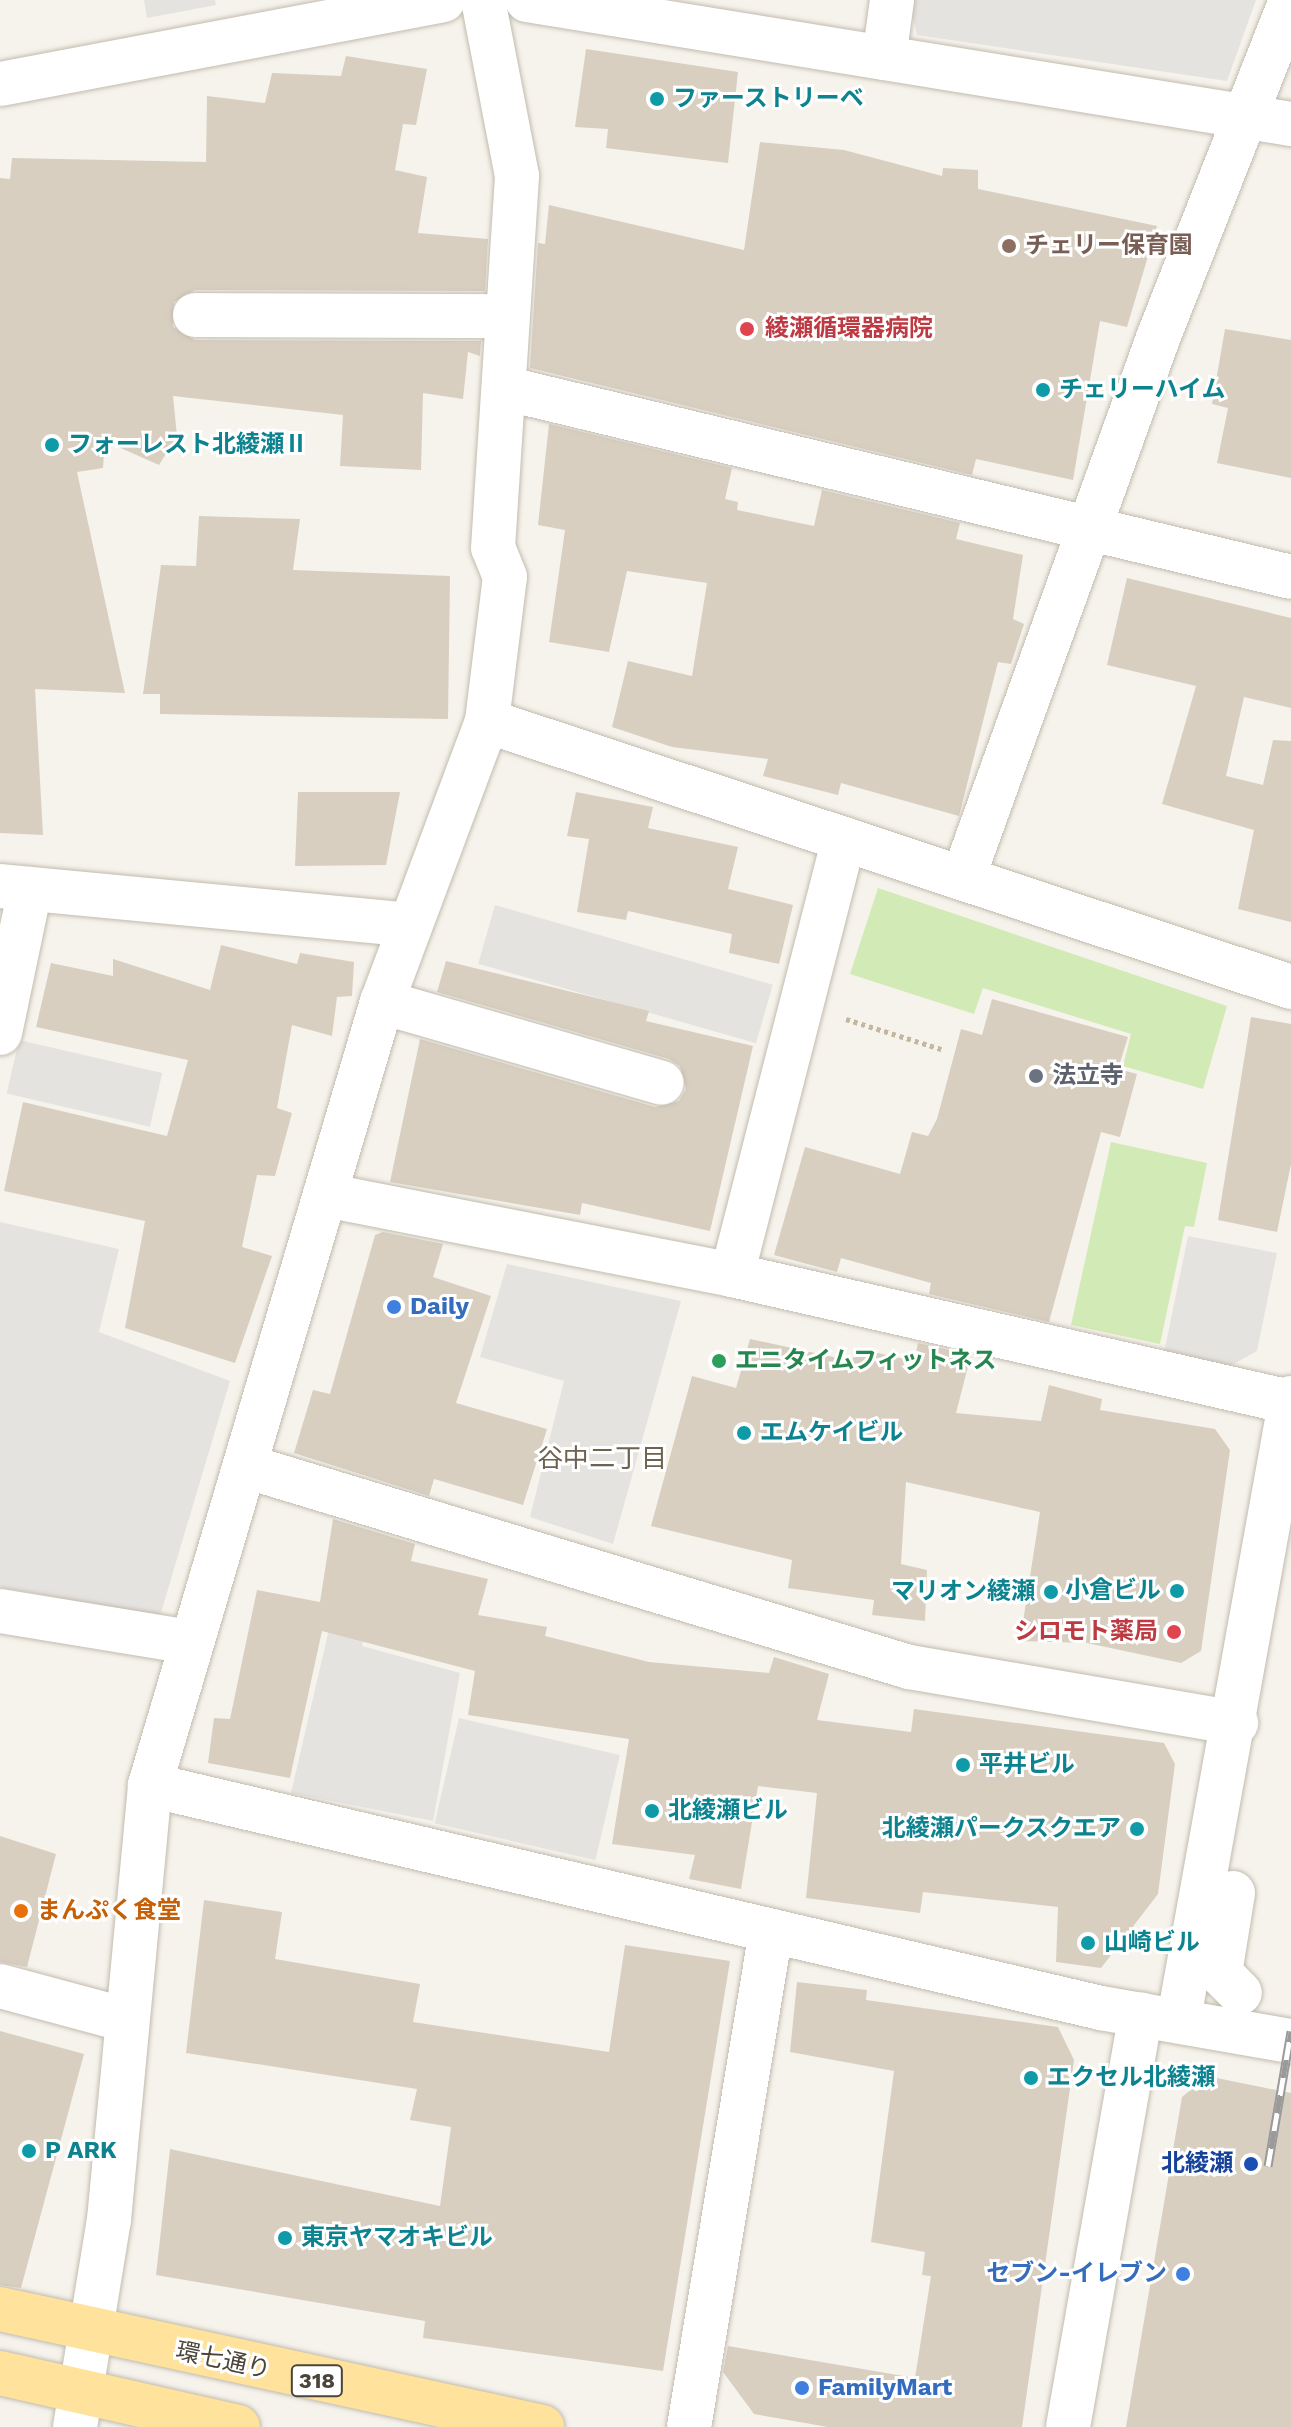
<!DOCTYPE html>
<html>
<head>
<meta charset="utf-8">
<style>
  body { margin:0 }
  #map { position:relative; width:1291px; height:2427px; overflow:hidden; background:#f6f3ec; font-family:"Work Sans","Noto Sans JP",sans-serif }
  div>[style] { position:absolute }
  [style*='--x'] { left:calc(var(--x)*1px); top:calc(var(--y)*1px); width:calc(var(--w)*1px); rotate:calc(var(--a)*1deg) }
  .green>* { inset:0; background:#d2eab5 }
  .parking>* { inset:0; background:#e5e3e0; transform-origin:0 0 }
  .building>* { inset:0; background:#d8cfc1 }
  .path>* { height:5px; margin-top:-2.5px; transform-origin:0; background:repeating-linear-gradient(90deg,#c4b79f 0 4px,transparent 0 8px) }
  .roads { filter:drop-shadow(0 0 2px #c2bbae) drop-shadow(0 0 2px #c2bbae) }
  .minor>* { height:44px; margin:-22px; padding:0 22px; transform-origin:22px; border-radius:22px; background:#fff }
  .major>* { height:44px; margin:-22px; padding:0 22px; transform-origin:22px; border-radius:22px; background:#ffe39c }
  .rail>* { height:9px; margin-top:-4.5px; transform-origin:0; background:repeating-linear-gradient(90deg,#fff 0 18px,#9a9a9a 0 36px); box-sizing:border-box; border-block:2px solid #9a9a9a }
  .dots>* { width:22px; height:22px; translate:-50% -50%; box-sizing:border-box; border:4px solid #fff; border-radius:50% }
  span { translate:-50% -50%; white-space:nowrap; text-align:center; line-height:1.15; -webkit-text-stroke:6px #fff; paint-order:stroke }
  .shield-label span { padding:2px 6px; background:#fff; border:2px solid; border-radius:6px; -webkit-text-stroke-width:0 }
  .shield-label { font-size:22px; color:#4b4439; font-weight:700 }
  .culture-label { font-size:24px; color:#0d838f; font-weight:700 }
  .left { translate:0 -50%; text-align:left }
  .right { translate:-100% -50%; text-align:right }
  .education-label { font-size:24px; color:#785e54; font-weight:700 }
  .health-label { font-size:24px; color:#be3a42; font-weight:700 }
  .worship-label { font-size:24px; color:#5b616d; font-weight:700 }
  .shop-label { font-size:24px; color:#366cbe; font-weight:700 }
  .leisure-label { font-size:24px; color:#27864d; font-weight:700 }
  .food-label { font-size:24px; color:#c56008; font-weight:700 }
  .transit-label { font-size:24px; color:#164399; font-weight:700 }
  .street-label { font-size:24px; color:#4b4439 }
  .neighbourhood-label { font-size:26px; color:#6e6250 }
</style>
</head>
<body>
<div id="map">
  <div class="green">
    <i style="clip-path:polygon(878px 888px,1227px 1006px,1203px 1089px,1123px 1066px,1131px 1034px,983px 988px,974px 1014px,850px 974px)"></i>
    <i style="clip-path:polygon(1111px 1142px,1207px 1163px,1194px 1227px,1185px 1226px,1160px 1344px,1071px 1325px)"></i>
  </div>
  <div class="parking">
    <i style="clip-path:polygon(144px 0,215px 0,216px 5px,147px 18px)"></i>
    <i style="clip-path:polygon(909px 0,1256px 0,1227px 81px,917px 35px)"></i>
    <i style="left:495px;top:905px;width:289px;height:61px;rotate:16deg"></i>
    <i style="left:19px;top:1040px;width:147px;height:55px;rotate:13deg"></i>
    <i style="clip-path:polygon(0 1222px,119px 1249px,99px 1332px,230px 1381px,160px 1616px,0 1587px)"></i>
    <i style="clip-path:polygon(1188px 1236px,1277px 1253px,1257px 1351px,1230px 1366px,1164px 1353px)"></i>
    <i style="clip-path:polygon(507px 1264px,681px 1301px,613px 1544px,530px 1517px,564px 1381px,480px 1357px)"></i>
    <i style="clip-path:polygon(333px 1612px,368px 1620px,362px 1646px,460px 1673px,433px 1821px,291px 1793px)"></i>
    <i style="left:459px;top:1718px;width:165px;height:108px;rotate:13deg"></i>
  </div>
  <div class="building">
    <i style="clip-path:polygon(586px 49px,738px 72px,728px 163px,606px 148px,608px 129px,575px 127px)"></i>
    <i style="clip-path:polygon(346px 56px,427px 69px,416px 125px,403px 124px,395px 170px,427px 177px,418px 233px,488px 239px,485px 291px,195px 290px,174px 302px,173px 327px,195px 340px,481px 341px,480px 356px,468px 352px,463px 399px,423px 393px,421px 470px,340px 466px,343px 415px,173px 396px,177px 436px,159px 465px,105px 441px,103px 468px,77px 472px,125px 693px,35px 689px,43px 835px,0 833px,0 178px,10px 179px,12px 158px,206px 162px,207px 96px,265px 103px,272px 73px,341px 76px)"></i>
    <i style="clip-path:polygon(760px 142px,844px 150px,942px 176px,943px 168px,978px 170px,978px 189px,1157px 226px,1127px 327px,1100px 321px,1073px 480px,976px 459px,972px 475px,530px 368px,538px 243px,545px 244px,549px 205px,744px 250px)"></i>
    <i style="clip-path:polygon(1225px 329px,1291px 340px,1291px 478px,1217px 463px,1228px 408px,1212px 404px)"></i>
    <i style="clip-path:polygon(549px 424px,732px 468px,725px 499px,738px 502px,737px 510px,814px 526px,822px 490px,960px 523px,956px 539px,1023px 555px,1013px 619px,1024px 624px,1011px 664px,998px 662px,959px 816px,841px 783px,838px 795px,763px 776px,768px 759px,672px 747px,612px 727px,628px 661px,692px 676px,707px 583px,627px 571px,609px 652px,549px 642px,565px 530px,538px 525px)"></i>
    <i style="clip-path:polygon(199px 516px,300px 519px,293px 570px,450px 576px,448px 719px,160px 714px,160px 694px,143px 694px,161px 565px,196px 566px)"></i>
    <i style="clip-path:polygon(1127px 578px,1291px 618px,1291px 708px,1244px 697px,1226px 776px,1263px 785px,1273px 740px,1291px 741px,1291px 922px,1238px 909px,1254px 830px,1162px 804px,1196px 686px,1107px 665px)"></i>
    <i style="clip-path:polygon(298px 792px,400px 792px,386px 865px,295px 866px)"></i>
    <i style="clip-path:polygon(576px 792px,653px 807px,648px 828px,738px 847px,728px 889px,793px 905px,779px 964px,729px 953px,732px 934px,628px 911px,626px 920px,577px 912px,589px 839px,567px 836px)"></i>
    <i style="clip-path:polygon(221px 945px,297px 964px,300px 953px,354px 962px,352px 996px,337px 997px,332px 1036px,292px 1025px,277px 1108px,292px 1113px,275px 1176px,257px 1175px,242px 1247px,272px 1256px,235px 1363px,125px 1328px,145px 1221px,4px 1191px,23px 1102px,167px 1136px,188px 1060px,36px 1027px,51px 963px,113px 976px,113px 959px,210px 990px)"></i>
    <i style="clip-path:polygon(446px 961px,649px 1011px,646px 1021px,753px 1046px,710px 1231px,582px 1203px,580px 1215px,390px 1182px,420px 1039px,655px 1107px,679px 1101px,686px 1089px,680px 1066px,669px 1059px,437px 992px)"></i>
    <i style="clip-path:polygon(992px 999px,1128px 1037px,1118px 1069px,1137px 1074px,1120px 1137px,1101px 1132px,1049px 1322px,929px 1294px,931px 1283px,841px 1258px,837px 1272px,774px 1255px,805px 1147px,900px 1174px,912px 1132px,928px 1136px,937px 1119px,961px 1029px,982px 1035px)"></i>
    <i style="clip-path:polygon(1251px 1017px,1291px 1024px,1291px 1164px,1277px 1232px,1218px 1220px)"></i>
    <i style="clip-path:polygon(383px 1232px,443px 1244px,433px 1277px,491px 1296px,456px 1403px,547px 1429px,523px 1505px,434px 1479px,429px 1496px,294px 1453px,313px 1390px,330px 1394px,375px 1235px)"></i>
    <i style="clip-path:polygon(750px 1339px,852px 1361px,855px 1348px,914px 1361px,918px 1343px,971px 1355px,956px 1413px,1041px 1421px,1049px 1385px,1102px 1399px,1100px 1410px,1215px 1429px,1230px 1450px,1201px 1651px,1181px 1663px,1087px 1643px,1020px 1641px,1040px 1512px,906px 1482px,901px 1564px,927px 1570px,925px 1621px,872px 1615px,874px 1600px,788px 1588px,792px 1560px,651px 1526px,692px 1376px,736px 1388px)"></i>
    <i style="clip-path:polygon(333px 1519px,415px 1544px,411px 1561px,488px 1579px,478px 1615px,547px 1627px,545px 1636px,649px 1662px,769px 1673px,774px 1657px,829px 1674px,817px 1720px,911px 1732px,914px 1709px,1164px 1743px,1175px 1764px,1158px 1894px,1101px 1968px,1056px 1962px,1058px 1907px,923px 1892px,920px 1913px,806px 1898px,817px 1793px,758px 1786px,741px 1889px,689px 1879px,695px 1855px,612px 1844px,629px 1739px,468px 1715px,475px 1671px,322px 1631px,290px 1778px,208px 1763px,214px 1718px,230px 1719px,257px 1590px,320px 1602px)"></i>
    <i style="clip-path:polygon(0 1836px,56px 1854px,27px 1967px,0 1962px)"></i>
    <i style="clip-path:polygon(204px 1900px,282px 1912px,275px 1959px,420px 1984px,413px 2022px,609px 2052px,625px 1945px,730px 1961px,663px 2371px,423px 2338px,425px 2321px,156px 2275px,170px 2149px,440px 2206px,451px 2127px,410px 2120px,417px 2089px,186px 2053px)"></i>
    <i style="clip-path:polygon(797px 1982px,867px 1990px,866px 2000px,1058px 2027px,1074px 2060px,1022px 2427px,828px 2427px,754px 2414px,723px 2372px,728px 2346px,915px 2378px,931px 2276px,922px 2275px,925px 2252px,871px 2242px,894px 2071px,790px 2052px)"></i>
    <i style="clip-path:polygon(0 2031px,84px 2054px,21px 2288px,0 2285px)"></i>
    <i style="clip-path:polygon(1207px 2076px,1291px 2093px,1291px 2427px,1126px 2427px,1182px 2097px)"></i>
  </div>
  <div class="path">
    <i style="--x:846;--y:1019;--w:100;--a:17.5"></i>
  </div>
  <div class="roads">
    <div class="minor">
      <i style="--x:527;--y:0;--w:774;--a:9.22"></i>
      <i style="--x:884;--y:58;--w:59;--a:-82.1"></i>
      <i style="--x:0;--y:84;--w:451;--a:-10.7"></i>
      <i style="--x:195;--y:315;--w:312;--a:0.2"></i>
      <i style="--x:504;--y:388;--w:809;--a:13.5"></i>
      <i style="--x:487;--y:721;--w:847;--a:18.31"></i>
      <i style="--x:963;--y:878;--w:574;--a:-70.14"></i>
      <i style="--x:1158;--y:338;--w:363;--a:-68.5"></i>
      <i style="--x:0;--y:886;--w:412;--a:5.4"></i>
      <i style="--x:382;--y:1002;--w:291;--a:16.1"></i>
      <i style="--x:0;--y:1033;--w:147;--a:-78.2"></i>
      <i style="--x:325;--y:1195;--w:415;--a:11.1"></i>
      <i style="--x:732;--y:1275;--w:572;--a:12.82"></i>
      <i style="--x:732;--y:1275;--w:450;--a:-75.6"></i>
      <i style="--x:245;--y:1466;--w:694;--a:16.84"></i>
      <i style="--x:909;--y:1667;--w:332;--a:9.7"></i>
      <i style="--x:0;--y:1611;--w:192;--a:9.3"></i>
      <i style="--x:150;--y:1785;--w:977;--a:13.2"></i>
      <i style="--x:1101;--y:2008;--w:193;--a:9.9"></i>
      <i style="--x:1233;--y:1893;--w:81;--a:99.2"></i>
      <i style="--x:1220;--y:1973;--w:28;--a:45"></i>
      <i style="--x:0;--y:1986;--w:131;--a:15.1"></i>
      <i style="--x:1179;--y:2018;--w:630;--a:-79.76"></i>
      <i style="--x:75;--y:2427;--w:210;--a:-80.7"></i>
      <i style="--x:109;--y:2220;--w:437;--a:-84.6"></i>
      <i style="--x:150;--y:1785;--w:817;--a:-73.5"></i>
      <i style="--x:382;--y:1002;--w:300;--a:-69.5"></i>
      <i style="--x:487;--y:721;--w:145;--a:-82.9"></i>
      <i style="--x:505;--y:577;--w:31;--a:-112"></i>
      <i style="--x:493;--y:548;--w:373;--a:-86.3"></i>
      <i style="--x:517;--y:176;--w:179;--a:-100.9"></i>
      <i style="--x:689;--y:2427;--w:503;--a:-80.61"></i>
      <i style="--x:1068;--y:2427;--w:419;--a:-80"></i>
    </div>
    <div class="major">
      <i style="--x:0;--y:2309;--w:555;--a:12.28"></i>
      <i style="--x:0;--y:2373;--w:244;--a:12.8"></i>
    </div>
  </div>
  <div class="rail">
    <i style="--x:1268;--y:2166;--w:137;--a:-80.3"></i>
  </div>
  <div class="dots">
    <i style="left:657px;top:99px;background:#0f9aa8"></i>
    <i style="left:1009px;top:246px;background:#8d6e63"></i>
    <i style="left:747px;top:329px;background:#e0444e"></i>
    <i style="left:1043px;top:390px;background:#0f9aa8"></i>
    <i style="left:52px;top:445px;background:#0f9aa8"></i>
    <i style="left:1036px;top:1076px;background:#6b7280"></i>
    <i style="left:394px;top:1307px;background:#3f7fe0"></i>
    <i style="left:719px;top:1361px;background:#2e9e5b"></i>
    <i style="left:744px;top:1433px;background:#0f9aa8"></i>
    <i style="left:1177px;top:1591px;background:#0f9aa8"></i>
    <i style="left:1051px;top:1592px;background:#0f9aa8"></i>
    <i style="left:1174px;top:1632px;background:#e0444e"></i>
    <i style="left:963px;top:1765px;background:#0f9aa8"></i>
    <i style="left:652px;top:1811px;background:#0f9aa8"></i>
    <i style="left:1137px;top:1829px;background:#0f9aa8"></i>
    <i style="left:21px;top:1911px;background:#e8710a"></i>
    <i style="left:1088px;top:1943px;background:#0f9aa8"></i>
    <i style="left:1031px;top:2078px;background:#0f9aa8"></i>
    <i style="left:29px;top:2151px;background:#0f9aa8"></i>
    <i style="left:1251px;top:2164px;background:#1a4fb4"></i>
    <i style="left:285px;top:2238px;background:#0f9aa8"></i>
    <i style="left:1183px;top:2274px;background:#3f7fe0"></i>
    <i style="left:802px;top:2388px;background:#3f7fe0"></i>
  </div>
  <div class="shield-label">
    <span style="left:317px;top:2381px">318</span>
  </div>
  <div class="culture-label">
    <span class="left" style="left:673px;top:99px">ファーストリーベ</span>
    <span class="left" style="left:1059px;top:390px">チェリーハイム</span>
    <span class="left" style="left:68px;top:445px">フォーレスト北綾瀬Ⅱ</span>
    <span class="left" style="left:760px;top:1433px">エムケイビル</span>
    <span class="right" style="left:1161px;top:1591px">小倉ビル</span>
    <span class="right" style="left:1035px;top:1592px">マリオン綾瀬</span>
    <span class="left" style="left:979px;top:1765px">平井ビル</span>
    <span class="left" style="left:668px;top:1811px">北綾瀬ビル</span>
    <span class="right" style="left:1121px;top:1829px">北綾瀬パークスクエア</span>
    <span class="left" style="left:1104px;top:1943px">山崎ビル</span>
    <span class="left" style="left:1047px;top:2078px">エクセル北綾瀬</span>
    <span class="left" style="left:45px;top:2151px">P ARK</span>
    <span class="left" style="left:301px;top:2238px">東京ヤマオキビル</span>
  </div>
  <div class="education-label">
    <span class="left" style="left:1025px;top:246px">チェリー保育園</span>
  </div>
  <div class="health-label">
    <span class="left" style="left:765px;top:329px">綾瀬循環器病院</span>
    <span class="right" style="left:1158px;top:1632px">シロモト薬局</span>
  </div>
  <div class="worship-label">
    <span class="left" style="left:1052px;top:1076px">法立寺</span>
  </div>
  <div class="shop-label">
    <span class="left" style="left:410px;top:1307px">Daily</span>
    <span class="right" style="left:1167px;top:2274px">セブン-イレブン</span>
    <span class="left" style="left:818px;top:2388px">FamilyMart</span>
  </div>
  <div class="leisure-label">
    <span class="left" style="left:735px;top:1361px">エニタイムフィットネス</span>
  </div>
  <div class="food-label">
    <span class="left" style="left:37px;top:1911px">まんぷく食堂</span>
  </div>
  <div class="transit-label">
    <span class="right" style="left:1233px;top:2164px">北綾瀬</span>
  </div>
  <div class="street-label">
    <span style="left:223px;top:2361px;rotate:12deg">環七通り</span>
  </div>
  <div class="neighbourhood-label">
    <span style="left:602px;top:1459px">谷中二丁目</span>
  </div>
</div>
</body>
</html>
